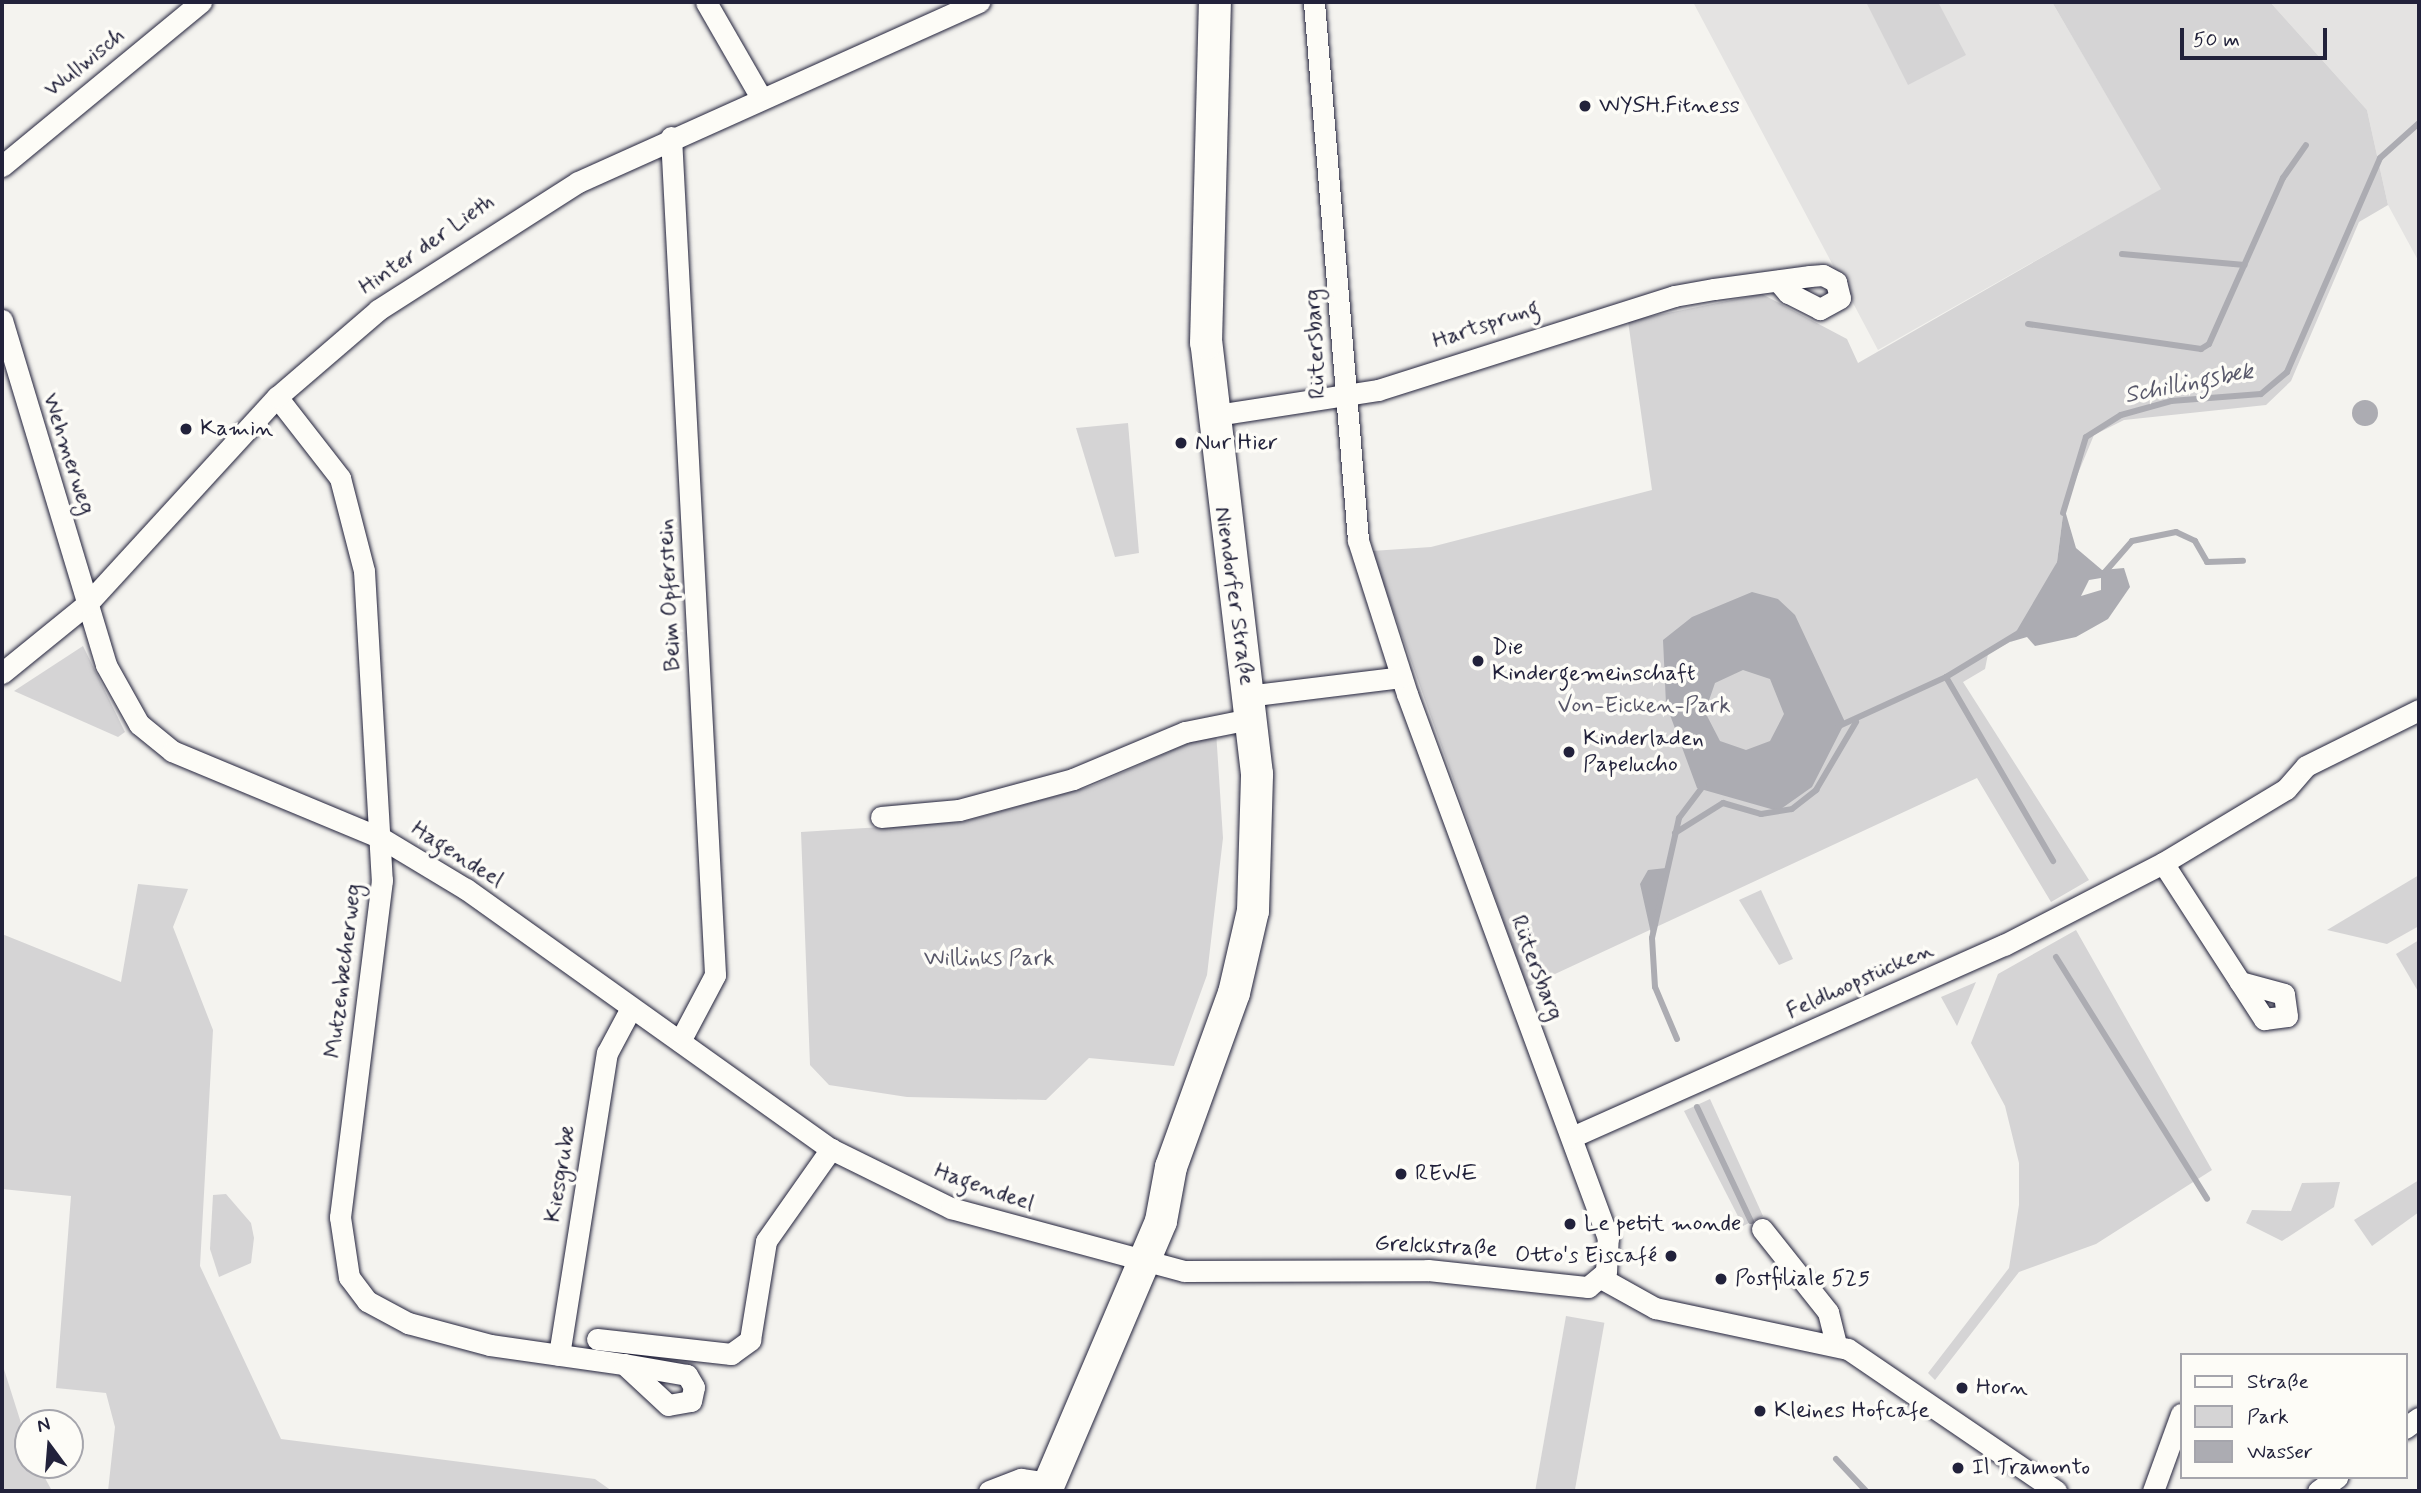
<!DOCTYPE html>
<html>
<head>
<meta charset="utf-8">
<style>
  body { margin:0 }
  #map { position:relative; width:2421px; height:1493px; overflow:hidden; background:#f4f3ef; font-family:Mynerve,sans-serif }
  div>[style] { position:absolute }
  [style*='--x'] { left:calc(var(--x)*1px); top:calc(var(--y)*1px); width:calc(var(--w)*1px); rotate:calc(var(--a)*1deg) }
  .built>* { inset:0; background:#e4e3e2 }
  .green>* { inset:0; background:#d5d4d5; transform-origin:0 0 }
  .water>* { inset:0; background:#acacb2 }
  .round { border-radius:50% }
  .stream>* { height:6px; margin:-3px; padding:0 3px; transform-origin:3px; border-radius:3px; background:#acacb2 }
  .roads { filter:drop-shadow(0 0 2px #22223b) drop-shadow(0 0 2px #22223b) }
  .minor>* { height:21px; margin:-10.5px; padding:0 10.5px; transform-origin:10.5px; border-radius:10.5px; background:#fdfcf7 }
  .secondary>* { height:32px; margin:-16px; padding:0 16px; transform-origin:16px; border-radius:16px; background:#fdfcf7 }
  .dots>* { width:19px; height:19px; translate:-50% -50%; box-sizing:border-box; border:4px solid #fdfcf7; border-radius:50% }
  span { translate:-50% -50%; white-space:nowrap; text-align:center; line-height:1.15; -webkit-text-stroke:7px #fdfcf7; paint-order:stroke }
  .street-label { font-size:23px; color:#22223b }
  .poi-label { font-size:23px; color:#22223b }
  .left { translate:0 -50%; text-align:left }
  .right { translate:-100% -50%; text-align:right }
  .park-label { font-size:23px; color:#585769 }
  .water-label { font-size:24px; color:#59596b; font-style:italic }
  .frame { position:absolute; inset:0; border:4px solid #22223b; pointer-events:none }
  .legend { position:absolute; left:2180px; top:1353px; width:228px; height:126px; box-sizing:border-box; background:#fdfcf7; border:2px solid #a5a5ac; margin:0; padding:9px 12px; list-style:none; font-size:21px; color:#22223b }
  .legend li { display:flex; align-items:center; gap:14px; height:35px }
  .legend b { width:35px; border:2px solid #a5a5ac }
  .north { position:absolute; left:14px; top:1409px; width:70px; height:70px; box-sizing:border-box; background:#fdfcf7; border:2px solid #a5a5ac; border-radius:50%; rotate:344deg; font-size:19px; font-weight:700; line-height:28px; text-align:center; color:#22223b }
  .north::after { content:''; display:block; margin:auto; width:24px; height:32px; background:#22223b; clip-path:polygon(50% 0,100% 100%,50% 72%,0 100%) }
  .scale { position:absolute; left:2180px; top:28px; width:147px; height:32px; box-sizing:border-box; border:4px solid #22223b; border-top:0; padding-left:9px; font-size:21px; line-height:24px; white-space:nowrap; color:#22223b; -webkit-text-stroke:5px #fdfcf7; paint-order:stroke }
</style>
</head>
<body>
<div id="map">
  <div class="built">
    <i style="clip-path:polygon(1693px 2px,2052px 2px,2162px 189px,1878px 350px)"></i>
    <i style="clip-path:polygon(2270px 2px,2419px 2px,2419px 262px,2388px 205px,2367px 110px)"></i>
  </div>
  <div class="green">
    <i style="clip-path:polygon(1866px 2px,1938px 2px,1966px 55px,1908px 85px)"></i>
    <i style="clip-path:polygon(2052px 2px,2270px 2px,2367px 110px,2388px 205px,2359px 222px,2291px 381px,2266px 405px,2124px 420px,2094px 435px,2064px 507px,2057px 562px,2035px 608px,2010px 642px,1988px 654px,1985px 669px,1963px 682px,2089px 880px,2051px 902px,1977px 778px,1527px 987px,1372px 551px,1431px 547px,1652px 490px,1628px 321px,1762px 294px,1847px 339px,1858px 363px,2161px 189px)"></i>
    <i style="clip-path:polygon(1128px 423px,1139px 553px,1115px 557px,1076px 428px)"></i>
    <i style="clip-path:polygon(83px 646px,125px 732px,118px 737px,14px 691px)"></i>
    <i style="clip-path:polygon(1216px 731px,1223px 838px,1207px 975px,1174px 1066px,1089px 1058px,1046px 1100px,907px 1097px,829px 1085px,810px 1065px,801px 832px,962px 822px,1092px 786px)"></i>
    <i style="clip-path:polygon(2419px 875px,2419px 926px,2387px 944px,2327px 930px)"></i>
    <i style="clip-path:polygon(138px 884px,188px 889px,173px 927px,213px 1030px,200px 1266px,281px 1439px,595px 1479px,612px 1491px,108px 1491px,115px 1427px,106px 1393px,56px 1388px,71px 1196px,2px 1189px,2px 934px,121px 982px)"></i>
    <i style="clip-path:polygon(1761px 890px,1793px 959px,1779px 965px,1739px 900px)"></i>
    <i style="clip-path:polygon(2076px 930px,2212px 1170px,2096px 1244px,2019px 1272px,1935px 1380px,1928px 1373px,2009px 1268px,2019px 1205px,2019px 1163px,2005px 1106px,1971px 1043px,1998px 974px)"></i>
    <i style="clip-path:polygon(2419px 940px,2419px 993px,2396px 954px)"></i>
    <i style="clip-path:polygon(1976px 982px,1957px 1026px,1941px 997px)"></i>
    <i style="clip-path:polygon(1710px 1099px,1763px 1216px,1743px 1226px,1684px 1111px)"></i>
    <i style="clip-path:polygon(2419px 1180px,2419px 1212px,2372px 1246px,2354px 1220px)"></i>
    <i style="clip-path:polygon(2340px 1182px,2334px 1207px,2282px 1241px,2246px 1223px,2252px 1210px,2291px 1211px,2302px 1183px)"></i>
    <i style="clip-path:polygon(226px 1194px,251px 1223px,254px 1238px,251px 1263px,219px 1277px,210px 1249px,213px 1195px)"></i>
    <i style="left:1566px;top:1316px;width:39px;height:179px;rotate:10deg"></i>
    <i style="clip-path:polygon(2px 1363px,28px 1445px,28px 1465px,38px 1465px,52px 1491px,2px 1491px)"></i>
  </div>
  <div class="water">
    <i class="round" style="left:2352px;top:400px;width:26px;height:26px"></i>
    <i style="clip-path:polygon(evenodd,2064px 507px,2076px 548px,2102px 570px,2124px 568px,2130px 587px,2108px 619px,2076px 637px,2035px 646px,2027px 637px,2010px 642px,2057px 562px,2064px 507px,2101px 578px,2101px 590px,2081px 596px,2089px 580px,2101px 578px)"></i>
    <i style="clip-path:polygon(evenodd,1752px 592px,1778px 599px,1795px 615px,1845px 722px,1812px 787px,1778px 811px,1697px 788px,1666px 704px,1663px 640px,1692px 617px,1752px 592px,1743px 670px,1770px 679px,1784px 714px,1770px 741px,1746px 750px,1720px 741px,1705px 712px,1715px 683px,1743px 670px)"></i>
    <i style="clip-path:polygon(1666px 868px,1660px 891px,1652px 938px,1640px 884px,1648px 870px)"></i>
  </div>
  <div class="stream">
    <i style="--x:2122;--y:254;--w:123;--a:5.1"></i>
    <i style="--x:2028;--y:324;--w:175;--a:8.2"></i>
    <i style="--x:2201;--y:349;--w:9;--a:-32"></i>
    <i style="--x:2209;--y:344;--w:182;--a:-66"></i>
    <i style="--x:2283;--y:178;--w:40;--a:-55.1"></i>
    <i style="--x:2063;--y:513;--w:79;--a:-73.2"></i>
    <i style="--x:2086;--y:437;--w:41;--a:-32.2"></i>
    <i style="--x:2121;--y:415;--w:52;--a:-15.6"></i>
    <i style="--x:2171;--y:401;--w:90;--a:-4.4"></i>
    <i style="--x:2261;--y:394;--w:34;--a:-40"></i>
    <i style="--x:2287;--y:372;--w:233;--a:-66.5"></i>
    <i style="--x:2380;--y:158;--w:52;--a:-41.9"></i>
    <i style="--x:2105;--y:572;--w:41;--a:-48.9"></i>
    <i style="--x:2132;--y:541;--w:45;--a:-11.6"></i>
    <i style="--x:2176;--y:532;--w:21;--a:25"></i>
    <i style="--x:2195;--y:541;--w:24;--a:60"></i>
    <i style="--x:2207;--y:562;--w:36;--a:-2"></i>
    <i style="--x:1946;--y:677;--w:213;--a:59.8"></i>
    <i style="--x:1839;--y:726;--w:118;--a:-24.6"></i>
    <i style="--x:1946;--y:677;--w:89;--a:-31.2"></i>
    <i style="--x:1675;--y:833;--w:57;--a:-32"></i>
    <i style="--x:1723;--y:803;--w:40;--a:16"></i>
    <i style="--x:1761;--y:814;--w:31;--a:-9"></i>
    <i style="--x:1792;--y:809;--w:31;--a:-38"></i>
    <i style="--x:1816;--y:790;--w:79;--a:-59.5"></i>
    <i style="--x:2056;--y:957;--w:285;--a:58"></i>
    <i style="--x:1677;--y:1039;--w:56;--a:-112.9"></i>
    <i style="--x:1655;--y:987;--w:49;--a:-93.5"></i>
    <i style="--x:1652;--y:938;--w:123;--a:-77.3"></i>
    <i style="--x:1679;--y:818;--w:41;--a:-52.9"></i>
    <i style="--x:1697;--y:1107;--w:126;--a:64.7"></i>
    <i style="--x:1836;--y:1459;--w:44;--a:46.8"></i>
  </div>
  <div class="roads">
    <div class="minor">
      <i style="--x:706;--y:2;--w:108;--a:60.1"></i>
      <i style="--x:671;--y:137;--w:839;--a:86.99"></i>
      <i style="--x:715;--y:975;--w:75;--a:117.9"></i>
      <i style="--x:2;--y:166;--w:258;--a:-39.5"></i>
      <i style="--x:2;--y:320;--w:360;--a:73.2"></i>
      <i style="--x:106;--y:665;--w:68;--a:60.8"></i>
      <i style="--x:139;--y:724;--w:43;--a:39.3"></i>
      <i style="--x:172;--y:751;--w:226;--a:22.6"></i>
      <i style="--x:381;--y:838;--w:99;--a:31"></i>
      <i style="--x:466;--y:889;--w:448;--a:35.5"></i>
      <i style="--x:831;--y:1149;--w:134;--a:26.2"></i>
      <i style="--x:951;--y:1208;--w:241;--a:15.1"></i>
      <i style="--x:1184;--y:1271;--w:244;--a:-0.2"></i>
      <i style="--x:1428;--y:1270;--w:161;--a:6.1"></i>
      <i style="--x:1588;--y:1287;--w:23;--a:-40"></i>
      <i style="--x:1606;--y:1272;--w:34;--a:-87"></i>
      <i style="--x:1608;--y:1238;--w:580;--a:-110.28"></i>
      <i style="--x:1407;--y:694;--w:162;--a:-107.7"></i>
      <i style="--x:1358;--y:540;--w:540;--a:-94.68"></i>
      <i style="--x:277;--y:397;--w:103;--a:52.1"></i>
      <i style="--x:340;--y:478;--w:96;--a:75.5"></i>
      <i style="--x:364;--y:571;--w:310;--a:86.7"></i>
      <i style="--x:382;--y:880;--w:340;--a:97.1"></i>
      <i style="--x:340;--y:1217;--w:61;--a:81.5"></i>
      <i style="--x:349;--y:1277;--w:30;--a:53"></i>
      <i style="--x:367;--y:1301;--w:47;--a:28.2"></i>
      <i style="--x:408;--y:1323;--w:85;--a:15"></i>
      <i style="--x:490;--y:1345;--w:135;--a:8.1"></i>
      <i style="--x:624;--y:1364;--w:60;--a:43"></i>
      <i style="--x:668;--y:1405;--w:23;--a:-10"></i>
      <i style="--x:691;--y:1401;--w:14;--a:-78"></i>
      <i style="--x:694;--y:1387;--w:14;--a:-120"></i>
      <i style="--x:687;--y:1375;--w:64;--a:-170.1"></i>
      <i style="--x:1210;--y:416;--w:170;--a:-8.8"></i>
      <i style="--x:1378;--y:390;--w:311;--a:-17.6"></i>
      <i style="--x:1674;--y:296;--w:41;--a:-9.9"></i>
      <i style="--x:1714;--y:289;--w:97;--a:-7.7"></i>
      <i style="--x:1810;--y:276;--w:13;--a:-4"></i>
      <i style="--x:1823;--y:275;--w:15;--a:28"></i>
      <i style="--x:1836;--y:282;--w:16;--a:76"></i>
      <i style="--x:1840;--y:298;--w:23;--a:151"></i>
      <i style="--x:1820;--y:309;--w:36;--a:-153"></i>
      <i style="--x:1788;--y:293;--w:16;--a:-130"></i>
      <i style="--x:2;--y:673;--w:111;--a:-39.1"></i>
      <i style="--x:88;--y:603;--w:280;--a:-47.5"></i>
      <i style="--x:277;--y:397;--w:133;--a:-40.7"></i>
      <i style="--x:378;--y:310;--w:237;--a:-32.6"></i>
      <i style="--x:578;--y:182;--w:440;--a:-24.2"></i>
      <i style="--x:1247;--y:696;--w:155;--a:-7"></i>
      <i style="--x:881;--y:817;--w:78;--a:-5.1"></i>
      <i style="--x:959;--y:810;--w:118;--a:-15.2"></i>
      <i style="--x:1073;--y:779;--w:121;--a:-22.8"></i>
      <i style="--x:1185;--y:732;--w:66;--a:-11.3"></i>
      <i style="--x:2163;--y:863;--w:186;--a:57.1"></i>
      <i style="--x:2264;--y:1019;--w:23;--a:-7"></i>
      <i style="--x:2287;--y:1016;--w:22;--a:-98"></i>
      <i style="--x:2284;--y:994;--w:46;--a:-164.7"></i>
      <i style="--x:1572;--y:1137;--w:473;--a:-24"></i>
      <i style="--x:2004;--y:945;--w:179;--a:-27.3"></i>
      <i style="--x:2163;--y:863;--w:144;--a:-31"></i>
      <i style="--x:2286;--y:789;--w:30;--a:-49"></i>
      <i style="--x:2306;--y:766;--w:126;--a:-26.4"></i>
      <i style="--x:1762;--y:1229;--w:106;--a:51.5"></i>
      <i style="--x:1828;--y:1312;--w:33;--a:76"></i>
      <i style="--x:1601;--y:1278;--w:62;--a:29.1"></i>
      <i style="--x:1655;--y:1308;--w:197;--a:12"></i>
      <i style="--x:1848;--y:1349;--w:252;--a:34.3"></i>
      <i style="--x:597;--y:1339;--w:135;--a:6.4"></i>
      <i style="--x:731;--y:1354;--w:24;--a:-36"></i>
      <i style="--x:750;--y:1340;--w:100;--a:-80.8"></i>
      <i style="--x:766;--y:1241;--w:113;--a:-54.8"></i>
      <i style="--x:559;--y:1355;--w:306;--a:-81"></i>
      <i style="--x:607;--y:1053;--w:51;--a:-61.9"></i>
      <i style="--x:2405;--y:1428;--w:17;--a:-36"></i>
      <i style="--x:989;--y:1491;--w:34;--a:-21"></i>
      <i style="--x:1021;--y:1479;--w:28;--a:8"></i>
      <i style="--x:2153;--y:1491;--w:82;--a:-70"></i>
      <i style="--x:2318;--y:1491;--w:24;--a:-36"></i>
    </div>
    <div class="secondary">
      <i style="--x:1046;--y:1491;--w:293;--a:-66.9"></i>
      <i style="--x:1161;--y:1221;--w:55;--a:-79.5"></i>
      <i style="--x:1171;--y:1167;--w:185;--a:-70.1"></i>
      <i style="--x:1234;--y:993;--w:84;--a:-77"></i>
      <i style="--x:1253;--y:911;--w:137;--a:-88.3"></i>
      <i style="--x:1257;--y:774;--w:434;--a:-96.7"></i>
      <i style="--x:1206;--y:343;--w:341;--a:-88.5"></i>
    </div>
  </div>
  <div class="dots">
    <i style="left:1585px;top:106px;background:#22223b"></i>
    <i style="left:186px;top:429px;background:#22223b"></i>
    <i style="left:1181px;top:443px;background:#22223b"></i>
    <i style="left:1478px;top:661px;background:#22223b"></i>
    <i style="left:1569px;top:752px;background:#22223b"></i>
    <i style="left:1401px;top:1174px;background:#22223b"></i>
    <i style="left:1570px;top:1224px;background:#22223b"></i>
    <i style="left:1671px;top:1256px;background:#22223b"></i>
    <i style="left:1721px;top:1279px;background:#22223b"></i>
    <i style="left:1962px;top:1388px;background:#22223b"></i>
    <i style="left:1760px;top:1411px;background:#22223b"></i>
    <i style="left:1958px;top:1468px;background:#22223b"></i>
  </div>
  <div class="street-label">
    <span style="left:85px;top:63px;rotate:-39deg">Wullwisch</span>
    <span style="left:427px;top:245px;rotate:-35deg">Hinter der Lieth</span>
    <span style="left:1486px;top:325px;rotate:-19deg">Hartsprung</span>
    <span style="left:1316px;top:344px;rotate:-93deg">Rütersbarg</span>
    <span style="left:68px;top:454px;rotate:72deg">Wehmerweg</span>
    <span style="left:670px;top:595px;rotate:-93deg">Beim Opferstein</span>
    <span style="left:1234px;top:596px;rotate:82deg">Niendorfer Straße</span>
    <span style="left:457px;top:855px;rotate:32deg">Hagendeel</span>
    <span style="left:1536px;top:968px;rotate:69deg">Rütersbarg</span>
    <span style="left:344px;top:971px;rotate:-83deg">Mutzenbecherweg</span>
    <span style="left:1860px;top:981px;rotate:-24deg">Feldhoopstücken</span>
    <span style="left:561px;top:1174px;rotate:-81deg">Kiesgrube</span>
    <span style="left:984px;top:1188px;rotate:19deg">Hagendeel</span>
    <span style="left:1436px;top:1247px;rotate:3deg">Grelckstraße</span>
  </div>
  <div class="poi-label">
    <span class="left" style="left:1599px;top:106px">WYSH.Fitness</span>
    <span class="left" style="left:200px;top:429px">Kamin</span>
    <span class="left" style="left:1195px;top:443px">Nur Hier</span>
    <span class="left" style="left:1492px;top:661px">Die<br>Kindergemeinschaft</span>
    <span class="left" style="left:1583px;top:752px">Kinderladen<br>Papelucho</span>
    <span class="left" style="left:1415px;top:1174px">REWE</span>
    <span class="left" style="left:1584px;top:1224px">Le petit monde</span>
    <span class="right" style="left:1657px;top:1256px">Otto's Eiscafé</span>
    <span class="left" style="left:1735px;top:1279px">Postfiliale 525</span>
    <span class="left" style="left:1976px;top:1388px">Horn</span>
    <span class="left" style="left:1774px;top:1411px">Kleines Hofcafe</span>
    <span class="left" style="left:1972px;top:1468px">Il Tramonto</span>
  </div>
  <div class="park-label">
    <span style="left:1644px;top:706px">Von-Eicken-Park</span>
    <span style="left:989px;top:959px">Willinks Park</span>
  </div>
  <div class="water-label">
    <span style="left:2189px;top:384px;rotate:-11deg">Schillingsbek</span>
  </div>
  <div class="frame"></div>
  <ul class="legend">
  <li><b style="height:9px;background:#fdfcf7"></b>Straße</li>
  <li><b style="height:19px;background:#d5d4d5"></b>Park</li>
  <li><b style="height:19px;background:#acacb2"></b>Wasser</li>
  </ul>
  <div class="north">N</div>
  <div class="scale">50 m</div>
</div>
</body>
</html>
